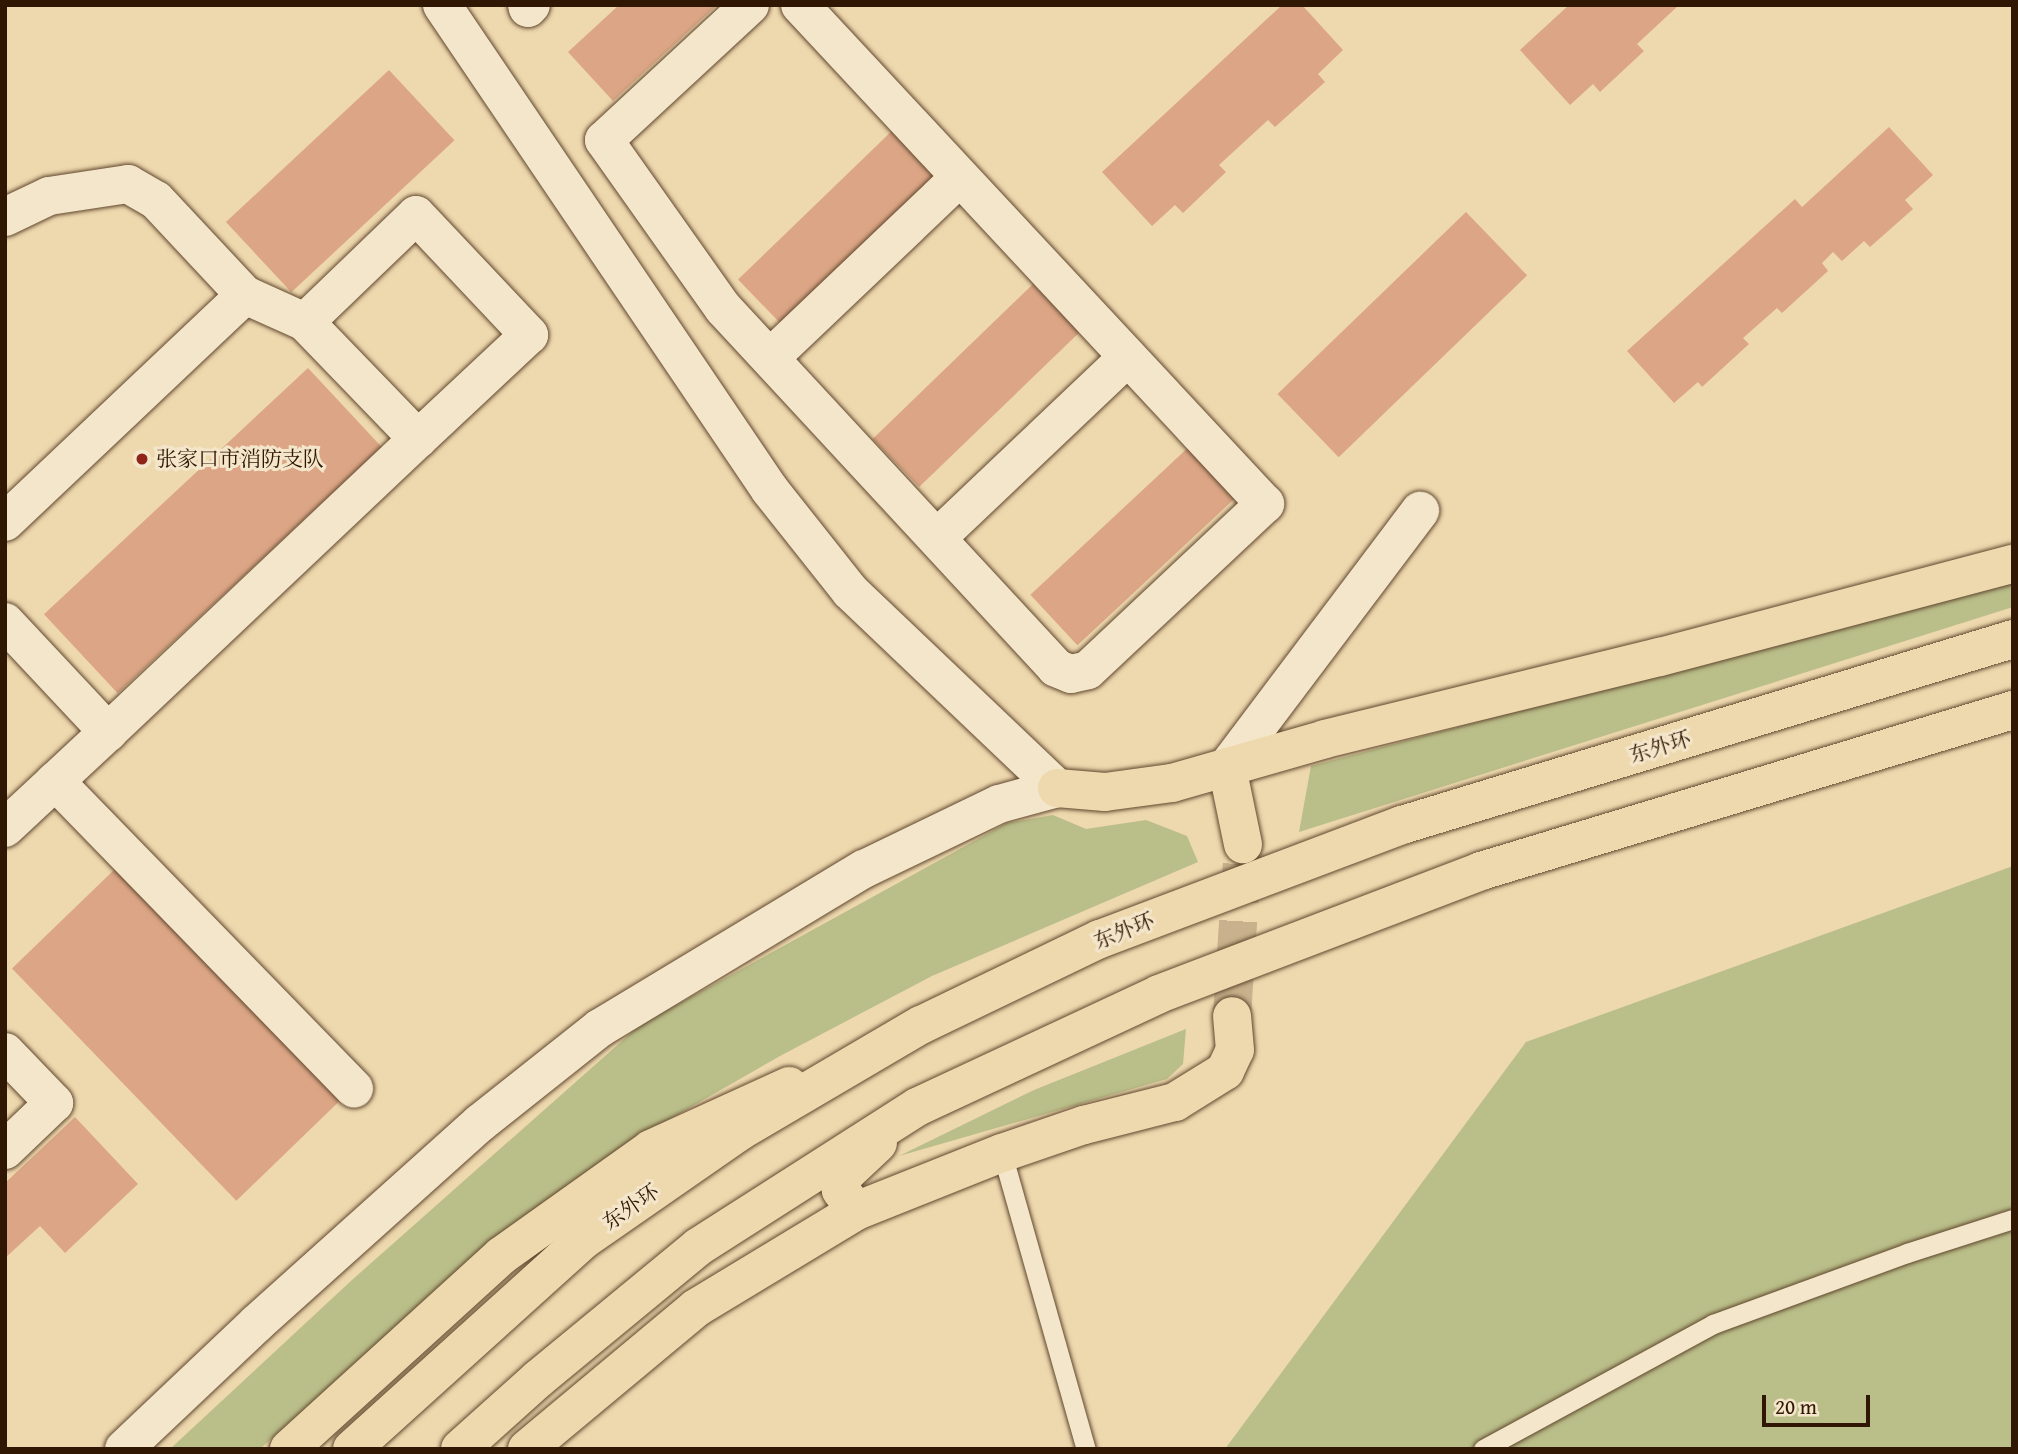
<!DOCTYPE html>
<html>
<head>
<meta charset="utf-8">
<style>
  body { margin:0 }
  #map { position:relative; width:2018px; height:1454px; overflow:hidden; background:#eed8ae; font-family:"Gentium Book Plus","Noto Serif SC",serif }
  div>[style] { position:absolute }
  [style*='--x'] { left:calc(var(--x)*1px); top:calc(var(--y)*1px); width:calc(var(--w)*1px); rotate:calc(var(--a)*1deg) }
  .green>* { inset:0; background:#babe89 }
  .building>* { inset:0; background:#dca686; transform-origin:0 0 }
  .primary-tunnel>* { height:38px; margin-top:-19px; transform-origin:0; background:repeating-linear-gradient(90deg,#c8b18c 0 38px,transparent 0 57px) }
  .roads { filter:drop-shadow(0 0 2px #60472e) drop-shadow(0 0 2px #60472e) }
  .lane>* { height:19px; margin:-9.5px; padding:0 9.5px; transform-origin:9.5px; border-radius:9.5px; background:#f4e6ca }
  .street>* { height:38px; margin:-19px; padding:0 19px; transform-origin:19px; border-radius:19px; background:#f4e6ca }
  .secondary>* { height:38px; margin:-19px; padding:0 19px; transform-origin:19px; border-radius:19px; background:#f4e6ca }
  .primary>* { height:38px; margin:-19px; padding:0 19px; transform-origin:19px; border-radius:19px; background:#eed8ae }
  .highway>* { height:38px; margin:-19px; padding:0 19px; transform-origin:19px; border-radius:19px; background:#eed8ae }
  .dots>* { width:19px; height:19px; translate:-50% -50%; box-sizing:border-box; border:4px solid #f4e6ca; border-radius:50% }
  span { translate:-50% -50%; white-space:nowrap; text-align:center; line-height:1.15; -webkit-text-stroke:6px #f4e6ca; paint-order:stroke }
  .poi-label { font-size:21px; color:#301704 }
  .left { translate:0 -50%; text-align:left }
  .street-label { font-size:21px; color:#301704 }
  .frame { position:absolute; inset:0; border:7px solid #301704; pointer-events:none }
  .scale { position:absolute; left:1762px; top:1395px; width:108px; height:32px; box-sizing:border-box; border:4px solid #301704; border-top:0; padding-left:9px; font-size:21px; line-height:24px; white-space:nowrap; color:#301704; -webkit-text-stroke:5px #f4e6ca; paint-order:stroke }
</style>
</head>
<body>
<div id="map">
  <div class="green">
    <i style="clip-path:polygon(2013px 580px,2013px 607px,1299px 832px,1311px 766px)"></i>
    <i style="clip-path:polygon(1053px 815px,1086px 829px,1146px 820px,1187px 836px,1198px 862px,932px 976px,780px 1056px,635px 1139px,463px 1266px,260px 1449px,170px 1449px,352px 1280px,640px 1025px,1007px 823px)"></i>
    <i style="clip-path:polygon(2013px 866px,2013px 1449px,1225px 1449px,1526px 1042px)"></i>
    <i style="clip-path:polygon(1186px 1029px,1183px 1064px,1167px 1079px,899px 1156px,1034px 1090px)"></i>
  </div>
  <div class="building">
    <i style="clip-path:polygon(619px 5px,717px 5px,613px 101px,568px 52px)"></i>
    <i style="clip-path:polygon(1282px 5px,1302px 5px,1343px 50px,1318px 74px,1325px 82px,1275px 127px,1268px 120px,1219px 165px,1226px 172px,1183px 213px,1175px 205px,1152px 226px,1102px 172px)"></i>
    <i style="clip-path:polygon(1569px 5px,1679px 5px,1637px 44px,1644px 51px,1600px 92px,1593px 84px,1570px 105px,1520px 50px)"></i>
    <i style="left:389px;top:70px;width:96px;height:223px;rotate:47deg"></i>
    <i style="left:897px;top:126px;width:62px;height:221px;rotate:46deg"></i>
    <i style="clip-path:polygon(1889px 127px,1933px 175px,1905px 200px,1913px 209px,1870px 247px,1864px 241px,1842px 261px,1833px 252px,1822px 263px,1828px 271px,1782px 313px,1777px 308px,1743px 338px,1749px 344px,1702px 387px,1698px 382px,1674px 403px,1627px 351px,1795px 199px,1802px 207px)"></i>
    <i style="left:1466px;top:212px;width:88px;height:262px;rotate:46deg"></i>
    <i style="left:1033px;top:284px;width:67px;height:223px;rotate:46deg"></i>
    <i style="left:308px;top:368px;width:108px;height:361px;rotate:47deg"></i>
    <i style="left:1192px;top:444px;width:69px;height:221px;rotate:47deg"></i>
    <i style="left:117px;top:867px;width:323px;height:146px;rotate:46deg"></i>
    <i style="clip-path:polygon(75px 1117px,138px 1184px,65px 1253px,40px 1226px,5px 1258px,5px 1183px)"></i>
  </div>
  <div class="primary-tunnel">
    <i style="--x:1232;--y:1016;--w:172;--a:-86.3"></i>
  </div>
  <div class="roads">
    <div class="lane">
      <i style="--x:1002;--y:1153;--w:308;--a:74.2"></i>
      <i style="--x:1483;--y:1449;--w:262;--a:-28.5"></i>
      <i style="--x:1713;--y:1324;--w:207;--a:-20.1"></i>
      <i style="--x:1907;--y:1253;--w:111;--a:-17.8"></i>
    </div>
    <div class="street">
      <i style="--x:527;--y:5;--w:3;--a:72"></i>
      <i style="--x:528;--y:8;--w:4;--a:-45"></i>
      <i style="--x:750;--y:5;--w:199;--a:137.2"></i>
      <i style="--x:604;--y:140;--w:206;--a:54.7"></i>
      <i style="--x:723;--y:308;--w:490;--a:47.2"></i>
      <i style="--x:1056;--y:668;--w:16;--a:22"></i>
      <i style="--x:1071;--y:674;--w:17;--a:-13"></i>
      <i style="--x:1088;--y:670;--w:243;--a:-43.2"></i>
      <i style="--x:1265;--y:504;--w:682;--a:-132.98"></i>
      <i style="--x:770;--y:358;--w:262;--a:-43.6"></i>
      <i style="--x:937;--y:538;--w:263;--a:-43.5"></i>
      <i style="--x:1227;--y:767;--w:321;--a:-53"></i>
    </div>
    <div class="secondary">
      <i style="--x:442;--y:5;--w:585;--a:55.93"></i>
      <i style="--x:770;--y:490;--w:129;--a:51.6"></i>
      <i style="--x:850;--y:591;--w:286;--a:43.6"></i>
      <i style="--x:5;--y:217;--w:49;--a:-25.5"></i>
      <i style="--x:49;--y:196;--w:80;--a:-8.6"></i>
      <i style="--x:128;--y:184;--w:32;--a:30"></i>
      <i style="--x:156;--y:200;--w:130;--a:46.9"></i>
      <i style="--x:245;--y:295;--w:330;--a:136.6"></i>
      <i style="--x:305;--y:322;--w:154;--a:-43.9"></i>
      <i style="--x:416;--y:215;--w:165;--a:46.7"></i>
      <i style="--x:529;--y:335;--w:152;--a:136.9"></i>
      <i style="--x:5;--y:622;--w:151;--a:46.9"></i>
      <i style="--x:108;--y:732;--w:427;--a:-43.4"></i>
      <i style="--x:418;--y:439;--w:163;--a:-134"></i>
      <i style="--x:305;--y:322;--w:66;--a:-155.8"></i>
      <i style="--x:55;--y:781;--w:429;--a:45.8"></i>
      <i style="--x:5;--y:828;--w:141;--a:-43"></i>
      <i style="--x:5;--y:1052;--w:71;--a:46.1"></i>
      <i style="--x:54;--y:1103;--w:68;--a:136.2"></i>
      <i style="--x:124;--y:1449;--w:182;--a:-43.4"></i>
      <i style="--x:256;--y:1324;--w:301;--a:-41.9"></i>
      <i style="--x:480;--y:1123;--w:153;--a:-38.4"></i>
      <i style="--x:600;--y:1028;--w:308;--a:-31.1"></i>
      <i style="--x:864;--y:869;--w:150;--a:-25.7"></i>
      <i style="--x:999;--y:804;--w:60;--a:-15.4"></i>
    </div>
    <div class="primary">
      <i style="--x:1227;--y:767;--w:79;--a:78.3"></i>
      <i style="--x:1057;--y:788;--w:48;--a:4.8"></i>
      <i style="--x:1105;--y:792;--w:68;--a:-7.7"></i>
      <i style="--x:1172;--y:783;--w:159;--a:-16"></i>
      <i style="--x:1325;--y:739;--w:345;--a:-13.8"></i>
      <i style="--x:1660;--y:657;--w:365;--a:-14.8"></i>
      <i style="--x:856;--y:1211;--w:26;--a:-126"></i>
      <i style="--x:841;--y:1190;--w:14;--a:-82"></i>
      <i style="--x:843;--y:1176;--w:48;--a:-43.3"></i>
      <i style="--x:289;--y:1449;--w:287;--a:-42.3"></i>
      <i style="--x:501;--y:1256;--w:184;--a:-35.5"></i>
      <i style="--x:651;--y:1149;--w:152;--a:-24.5"></i>
      <i style="--x:527;--y:1449;--w:220;--a:-39.8"></i>
      <i style="--x:696;--y:1308;--w:187;--a:-31.2"></i>
      <i style="--x:856;--y:1211;--w:157;--a:-21.7"></i>
      <i style="--x:1002;--y:1153;--w:87;--a:-18.9"></i>
      <i style="--x:1084;--y:1125;--w:94;--a:-14.2"></i>
      <i style="--x:1175;--y:1102;--w:59;--a:-31.8"></i>
      <i style="--x:1225;--y:1071;--w:23;--a:-65"></i>
      <i style="--x:1235;--y:1050;--w:34;--a:-95"></i>
    </div>
    <div class="highway">
      <i style="--x:352;--y:1449;--w:310;--a:-42.1"></i>
      <i style="--x:582;--y:1241;--w:193;--a:-34.8"></i>
      <i style="--x:740;--y:1131;--w:210;--a:-30.4"></i>
      <i style="--x:921;--y:1025;--w:199;--a:-25.7"></i>
      <i style="--x:1100;--y:939;--w:323;--a:-20.7"></i>
      <i style="--x:1402;--y:825;--w:639;--a:-16.93"></i>
      <i style="--x:460;--y:1449;--w:105;--a:-41.9"></i>
      <i style="--x:538;--y:1379;--w:207;--a:-39.5"></i>
      <i style="--x:698;--y:1247;--w:260;--a:-32.6"></i>
      <i style="--x:917;--y:1107;--w:267;--a:-25"></i>
      <i style="--x:1159;--y:994;--w:345;--a:-20.9"></i>
      <i style="--x:1481;--y:871;--w:556;--a:-16.84"></i>
    </div>
  </div>
  <div class="dots">
    <i style="left:142px;top:459px;background:#8f2418"></i>
  </div>
  <div class="poi-label">
    <span class="left" style="left:156px;top:459px">张家口市消防支队</span>
  </div>
  <div class="street-label">
    <span style="left:1660px;top:747px;rotate:-17deg">东外环</span>
    <span style="left:1124px;top:931px;rotate:-22deg">东外环</span>
    <span style="left:631px;top:1207px;rotate:-35deg">东外环</span>
  </div>
  <div class="frame"></div>
  <div class="scale">20 m</div>
</div>
</body>
</html>
